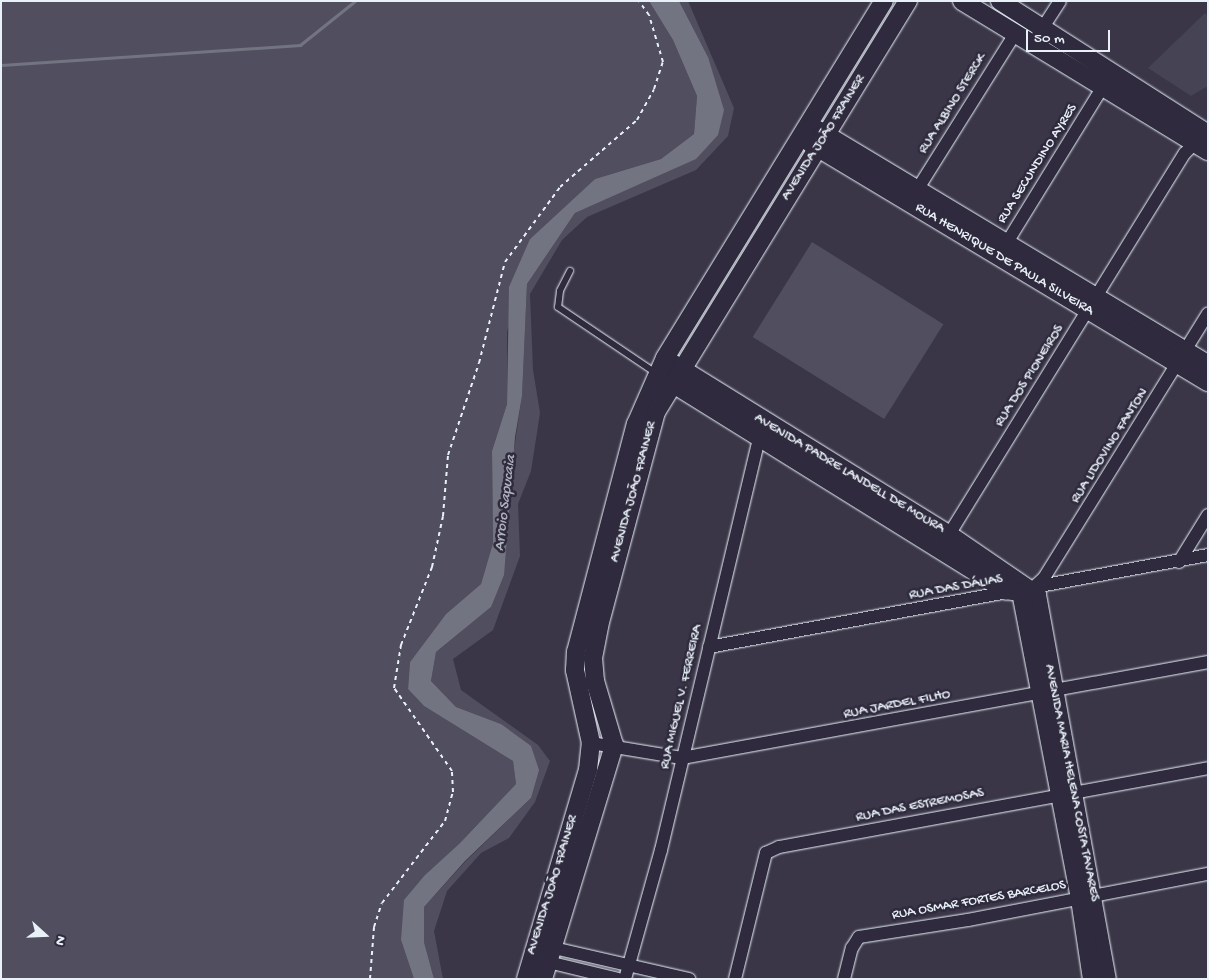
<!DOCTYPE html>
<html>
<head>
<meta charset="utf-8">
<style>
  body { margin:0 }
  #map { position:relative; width:1209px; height:980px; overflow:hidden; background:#3a3648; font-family:"Gochi Hand",sans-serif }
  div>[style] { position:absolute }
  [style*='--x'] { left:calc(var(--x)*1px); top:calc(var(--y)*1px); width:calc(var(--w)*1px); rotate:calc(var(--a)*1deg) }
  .built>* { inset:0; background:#464354 }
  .green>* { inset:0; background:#504e5f; transform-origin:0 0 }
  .water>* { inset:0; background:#737482 }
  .stream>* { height:3px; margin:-1.5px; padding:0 1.5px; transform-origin:1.5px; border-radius:1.5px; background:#737482 }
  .path>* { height:2px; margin-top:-1px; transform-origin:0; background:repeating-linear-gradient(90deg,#e8f1f8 0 4px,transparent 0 8px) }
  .roads { filter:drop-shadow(0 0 1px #e8f1f8) drop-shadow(0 0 1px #e8f1f8) }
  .lane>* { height:6px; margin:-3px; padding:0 3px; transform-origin:3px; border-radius:3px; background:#2f2a3d }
  .street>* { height:12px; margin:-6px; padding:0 6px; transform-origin:6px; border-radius:6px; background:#2f2a3d }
  .secondary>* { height:18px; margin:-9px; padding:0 9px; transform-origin:9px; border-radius:9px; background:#2f2a3d }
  span { translate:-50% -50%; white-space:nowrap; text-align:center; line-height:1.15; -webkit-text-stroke:5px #2f2a3d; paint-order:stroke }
  .street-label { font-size:14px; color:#e8f1f8 }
  .water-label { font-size:15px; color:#aeb2bd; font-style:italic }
  .frame { position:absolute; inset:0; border:2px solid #e8f1f8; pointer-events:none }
  .north { position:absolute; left:20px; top:910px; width:50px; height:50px; -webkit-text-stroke:4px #2f2a3d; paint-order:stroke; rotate:110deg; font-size:14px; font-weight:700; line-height:20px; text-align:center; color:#e8f1f8 }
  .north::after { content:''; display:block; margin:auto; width:18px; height:22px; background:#e8f1f8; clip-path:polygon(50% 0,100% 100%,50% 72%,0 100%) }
  .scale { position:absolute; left:1026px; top:30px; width:84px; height:22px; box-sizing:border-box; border:2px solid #e8f1f8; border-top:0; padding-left:6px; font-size:15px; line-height:18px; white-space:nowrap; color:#e8f1f8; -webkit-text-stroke:4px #2f2a3d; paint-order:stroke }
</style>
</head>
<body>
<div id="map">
  <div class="built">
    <i style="clip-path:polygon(1205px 13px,1208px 17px,1208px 86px,1191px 96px,1148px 68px)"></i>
  </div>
  <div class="green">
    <i style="clip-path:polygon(1px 1px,649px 1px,673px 40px,697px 96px,694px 134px,661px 159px,595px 179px,530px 239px,507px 332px,507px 404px,492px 451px,493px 543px,481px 584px,446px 614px,410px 662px,408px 689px,424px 706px,513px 761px,516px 784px,460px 843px,425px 875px,401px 940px,414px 979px,1px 979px)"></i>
    <i style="clip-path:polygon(679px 1px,688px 1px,734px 108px,728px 136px,696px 170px,587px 217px,562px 240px,530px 294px,533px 370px,540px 413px,531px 471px,518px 504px,520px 556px,493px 630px,453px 659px,461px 690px,538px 745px,550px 761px,535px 802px,509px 838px,481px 853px,447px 891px,434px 931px,443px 979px,434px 979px,424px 942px,424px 907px,465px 862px,531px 798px,501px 724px,456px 707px,431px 681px,436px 652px,491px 607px,522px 395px,527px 284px,575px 213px,695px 159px,708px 57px)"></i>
    <i style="left:812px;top:242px;width:155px;height:112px;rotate:32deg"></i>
  </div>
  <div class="water">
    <i style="clip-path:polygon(649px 1px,679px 1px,708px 57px,724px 110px,718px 135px,696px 159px,575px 213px,527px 284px,522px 396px,515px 437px,504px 575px,491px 607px,436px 652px,431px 681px,456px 707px,501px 724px,531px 746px,539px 770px,531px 798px,465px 861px,424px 907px,424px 942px,434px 979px,414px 979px,401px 940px,404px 900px,425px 875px,460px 843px,516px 784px,513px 761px,424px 706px,408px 689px,410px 662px,446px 614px,481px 584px,493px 543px,492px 451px,507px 404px,509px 287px,530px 239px,595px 179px,661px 159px,694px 134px,697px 96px,673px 40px)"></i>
  </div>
  <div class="stream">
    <i style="--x:1;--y:65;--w:300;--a:-3.8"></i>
    <i style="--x:300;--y:45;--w:70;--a:-38.7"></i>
  </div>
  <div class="path">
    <i style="--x:370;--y:979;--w:52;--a:-85.6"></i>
    <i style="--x:374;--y:927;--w:25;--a:-72"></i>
    <i style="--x:382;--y:903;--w:103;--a:-52.5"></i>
    <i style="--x:445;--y:821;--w:30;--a:-75"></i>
    <i style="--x:453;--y:792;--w:21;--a:-93"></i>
    <i style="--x:452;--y:771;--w:101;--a:-124.9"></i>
    <i style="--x:394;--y:688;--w:44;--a:-80.8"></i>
    <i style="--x:401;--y:645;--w:84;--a:-68.3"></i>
    <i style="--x:432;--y:567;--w:52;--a:-77.8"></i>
    <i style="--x:443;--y:516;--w:61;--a:-85.3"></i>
    <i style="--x:448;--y:455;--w:97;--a:-71.4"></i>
    <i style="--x:479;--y:363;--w:104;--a:-75.6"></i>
    <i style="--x:505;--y:262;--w:93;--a:-53.7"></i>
    <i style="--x:560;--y:187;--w:102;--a:-41"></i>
    <i style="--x:637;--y:120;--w:35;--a:-61"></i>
    <i style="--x:654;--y:89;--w:28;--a:-72"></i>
    <i style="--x:663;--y:62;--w:49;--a:-106.6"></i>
    <i style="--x:649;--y:15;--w:17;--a:-126"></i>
  </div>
  <div class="roads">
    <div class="lane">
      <i style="--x:570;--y:271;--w:22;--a:117"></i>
      <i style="--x:560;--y:291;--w:16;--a:97"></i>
      <i style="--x:558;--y:307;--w:118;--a:34"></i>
    </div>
    <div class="street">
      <i style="--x:1038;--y:35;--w:40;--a:-57.1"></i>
      <i style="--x:917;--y:190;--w:184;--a:-57.9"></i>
      <i style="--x:1003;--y:249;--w:189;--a:-58.4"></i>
      <i style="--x:945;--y:541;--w:456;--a:-58.3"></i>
      <i style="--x:1185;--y:153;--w:21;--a:-45"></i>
      <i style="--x:1179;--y:562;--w:55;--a:-58.3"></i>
      <i style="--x:1032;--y:589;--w:16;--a:-43"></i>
      <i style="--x:1044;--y:578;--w:311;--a:-58.2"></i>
      <i style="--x:709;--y:647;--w:507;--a:-10.45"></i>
      <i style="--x:591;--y:743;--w:92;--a:9.4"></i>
      <i style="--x:682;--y:758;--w:535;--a:-10.34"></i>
      <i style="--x:545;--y:946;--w:148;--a:12.9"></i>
      <i style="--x:540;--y:960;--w:80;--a:13.7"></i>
      <i style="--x:625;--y:979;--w:134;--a:-74.4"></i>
      <i style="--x:661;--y:850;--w:431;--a:-76.6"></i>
      <i style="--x:735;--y:979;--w:130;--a:-76.2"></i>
      <i style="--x:766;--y:853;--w:14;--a:-25"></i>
      <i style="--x:779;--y:847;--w:436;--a:-10.4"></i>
      <i style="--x:844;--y:979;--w:32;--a:-76"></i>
      <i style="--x:852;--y:948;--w:13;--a:-58"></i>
      <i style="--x:859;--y:937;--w:110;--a:-8.9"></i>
      <i style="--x:968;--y:920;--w:244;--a:-10.9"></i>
    </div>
    <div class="secondary">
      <i style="--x:962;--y:1;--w:288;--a:31.4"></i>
      <i style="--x:1000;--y:1;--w:247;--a:32.6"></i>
      <i style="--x:818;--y:130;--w:455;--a:31"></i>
      <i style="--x:810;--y:143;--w:464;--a:31"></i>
      <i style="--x:672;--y:363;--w:325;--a:31.8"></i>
      <i style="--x:948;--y:534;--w:108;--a:34.4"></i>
      <i style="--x:1037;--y:595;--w:390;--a:79.7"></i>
      <i style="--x:664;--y:378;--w:402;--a:31.9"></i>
      <i style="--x:1005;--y:590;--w:16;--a:7"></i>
      <i style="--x:1021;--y:592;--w:313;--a:79.1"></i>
      <i style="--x:1080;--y:899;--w:81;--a:81.5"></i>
      <i style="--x:526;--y:979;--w:218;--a:-73.5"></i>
      <i style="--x:588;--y:770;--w:27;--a:-84"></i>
      <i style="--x:591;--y:743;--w:75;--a:-102.4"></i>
      <i style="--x:575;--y:670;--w:18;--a:-87"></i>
      <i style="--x:576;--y:652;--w:236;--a:-75.3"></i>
      <i style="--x:636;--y:424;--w:72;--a:-66.3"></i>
      <i style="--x:665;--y:358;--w:419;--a:-58.5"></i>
      <i style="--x:543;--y:979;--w:245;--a:-73.1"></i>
      <i style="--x:614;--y:745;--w:67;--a:-106.5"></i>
      <i style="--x:595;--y:681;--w:23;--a:-95"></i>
      <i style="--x:593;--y:658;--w:33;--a:-79"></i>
      <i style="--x:599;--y:626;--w:221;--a:-75.1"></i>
      <i style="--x:656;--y:412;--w:482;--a:-58.5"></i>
    </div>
  </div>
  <div class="street-label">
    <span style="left:953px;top:104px;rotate:-58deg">RUA ALBINO STERCK</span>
    <span style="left:824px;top:138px;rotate:-58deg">AVENIDA JOÃO FRAINER</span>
    <span style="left:1038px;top:164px;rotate:-58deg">RUA SECUNDINO AYRES</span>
    <span style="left:1004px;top:260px;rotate:31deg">RUA HENRIQUE DE PAULA SILVEIRA</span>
    <span style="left:1030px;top:376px;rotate:-58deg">RUA DOS PIONEIROS</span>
    <span style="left:1110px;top:446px;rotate:-58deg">RUA LIDOVINO FANTON</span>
    <span style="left:849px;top:474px;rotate:31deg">AVENIDA PADRE LANDELL DE MOURA</span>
    <span style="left:634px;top:492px;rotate:-75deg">AVENIDA JOÃO FRAINER</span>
    <span style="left:956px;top:588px;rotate:-10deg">RUA DAS DÁLIAS</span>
    <span style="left:682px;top:697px;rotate:-77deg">RUA MIGUEL V. FERREIRA</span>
    <span style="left:897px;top:705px;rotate:-11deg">RUA JARDEL FILHO</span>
    <span style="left:1071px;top:783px;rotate:79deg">AVENIDA MARIA HELENA COSTA TAVARES</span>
    <span style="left:920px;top:806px;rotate:-11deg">RUA DAS ESTREMOSAS</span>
    <span style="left:553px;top:885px;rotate:-73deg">AVENIDA JOÃO FRAINER</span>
    <span style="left:979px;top:901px;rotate:-10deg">RUA OSMAR FORTES BARCELOS</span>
  </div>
  <div class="water-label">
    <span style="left:506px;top:503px;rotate:-83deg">Arroio Sapucaia</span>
  </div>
  <div class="frame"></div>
  <div class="north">N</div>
  <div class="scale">50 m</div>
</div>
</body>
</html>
